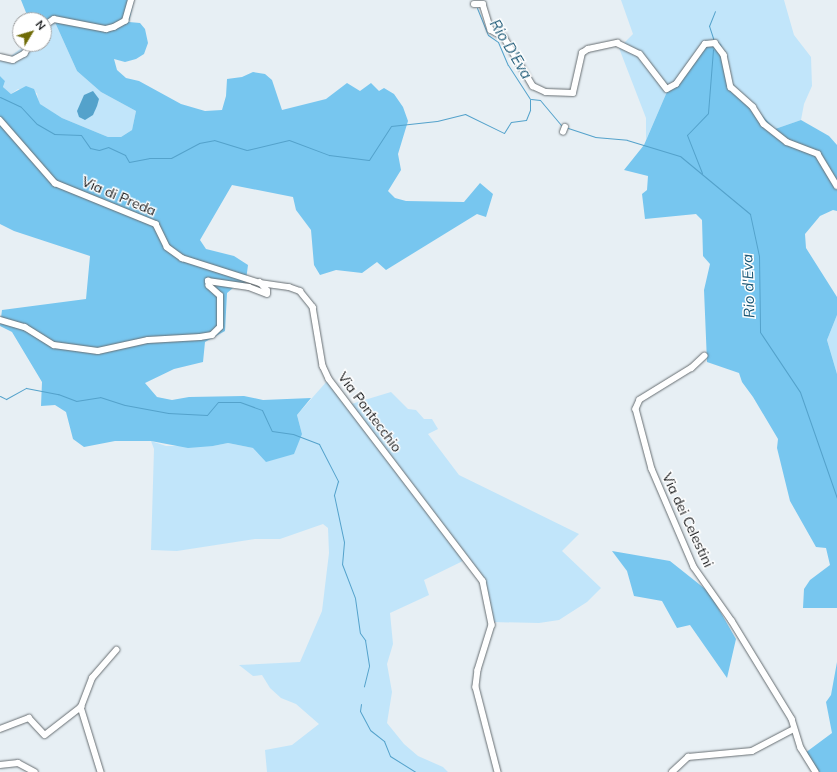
<!DOCTYPE html>
<html>
<head>
<meta charset="utf-8">
<style>
  body { margin:0 }
  #map { position:relative; width:837px; height:772px; overflow:hidden; background:#e7eff4; font-family:Mulish,sans-serif }
  div>[style] { position:absolute }
  [style*='--x'] { left:calc(var(--x)*1px); top:calc(var(--y)*1px); width:calc(var(--w)*1px); rotate:calc(var(--a)*1deg) }
  .green>* { inset:0; background:#c1e5fa }
  .forest>* { inset:0; background:#77c6ef }
  .water>* { inset:0; background:#54a2cb }
  .stream>* { height:1px; margin:-0.5px; padding:0 0.5px; transform-origin:0.5px; border-radius:0.5px; background:#54a2cb }
  .roads { filter:drop-shadow(0 0 1px #676e72) drop-shadow(0 0 1px #676e72) }
  .minor>* { height:5.5px; margin:-2.75px; padding:0 2.75px; transform-origin:2.75px; border-radius:2.75px; background:#fff }
  span { translate:-50% -50%; white-space:nowrap; text-align:center; line-height:1.15; -webkit-text-stroke:3px #fff; paint-order:stroke }
  .street-label { font-size:14px; color:#121416 }
  .water-label { font-size:15px; color:#1c5875; font-style:italic }
  .north { position:absolute; left:12px; top:12px; width:40px; height:40px; box-sizing:border-box; background:#fff; border:1px solid #a0a1a2; border-radius:50%; rotate:52deg; font-size:11px; font-weight:700; line-height:16px; text-align:center; color:#121416 }
  .north::after { content:''; display:block; margin:auto; width:14px; height:18px; background:#6f6b07; clip-path:polygon(50% 0,100% 100%,50% 72%,0 100%) }
</style>
</head>
<body>
<div id="map">
  <div class="green">
    <i style="clip-path:polygon(621px 0,784px 0,794px 35px,811px 57px,812px 86px,804px 104px,801px 120px,775px 129px,733px 84px,679px 76px,669px 87px,646px 140px,646px 118px,619px 48px,633px 34px)"></i>
    <i style="clip-path:polygon(54px 20px,77px 71px,101px 92px,136px 111px,132px 130px,121px 137px,108px 137px,62px 118px,39px 104px,37px 93px,18px 89px,11px 94px,3px 87px,5px 81px,0 76px,0 55px,8px 58px,27px 44px,44px 44px,44px 26px)"></i>
    <i style="clip-path:polygon(837px 315px,837px 374px,827px 340px)"></i>
    <i style="clip-path:polygon(328px 380px,348px 405px,391px 392px,408px 409px,416px 410px,424px 419px,432px 419px,438px 429px,428px 434px,459px 475px,579px 534px,562px 551px,601px 588px,587px 602px,559px 620px,539px 623px,492px 622px,486px 589px,467px 559px,424px 580px,429px 595px,390px 613px,393px 644px,387px 664px,392px 692px,387px 723px,404px 744px,418px 756px,443px 767px,448px 772px,267px 772px,265px 750px,292px 745px,319px 724px,296px 704px,281px 698px,270px 688px,262px 675px,253px 676px,239px 665px,300px 662px,322px 611px,329px 553px,328px 528px,323px 524px,280px 539px,255px 539px,177px 551px,151px 550px,154px 449px,151px 441px,166px 446px,213px 446px,228px 443px,253px 448px,302px 434px,297px 415px)"></i>
  </div>
  <div class="forest">
    <i style="clip-path:polygon(21px 0,134px 0,129px 22px,140px 23px,145px 29px,148px 43px,144px 54px,136px 59px,125px 62px,114px 59px,117px 70px,126px 78px,139px 81px,181px 104px,205px 111px,222px 110px,226px 96px,227px 79px,242px 77px,253px 72px,265px 74px,272px 80px,282px 110px,326px 99px,347px 83px,360px 91px,371px 83px,379px 91px,384px 88px,394px 94px,403px 107px,408px 121px,398px 154px,401px 170px,388px 191px,395px 198px,406px 201px,464px 202px,480px 183px,493px 194px,486px 217px,477px 214px,386px 270px,377px 262px,362px 273px,336px 270px,320px 275px,314px 265px,311px 230px,296px 210px,293px 197px,232px 185px,200px 240px,206px 249px,234px 256px,248px 265px,245px 288px,233px 288px,227px 293px,225px 331px,205px 342px,203px 362px,174px 369px,145px 383px,157px 397px,172px 400px,189px 397px,244px 396px,263px 400px,311px 398px,297px 415px,302px 434px,294px 454px,266px 462px,253px 448px,228px 443px,213px 446px,188px 448px,151px 441px,115px 441px,84px 447px,73px 439px,66px 412px,55px 405px,41px 406px,42px 382px,12px 332px,0 326px,2px 310px,86px 299px,90px 256px,14px 231px,0 224px,0 76px,5px 81px,3px 87px,11px 94px,26px 86px,34px 89px,40px 104px,62px 118px,108px 137px,121px 137px,132px 130px,136px 111px,101px 92px,77px 71px,54px 20px,44px 26px,44px 20px,29px 20px)"></i>
    <i style="clip-path:polygon(707px 40px,721px 44px,733px 84px,775px 129px,801px 120px,829px 136px,837px 145px,837px 211px,833px 210px,820px 216px,805px 234px,806px 248px,837px 297px,837px 315px,827px 340px,837px 374px,837px 608px,803px 608px,804px 589px,810px 580px,830px 565px,826px 548px,816px 547px,790px 501px,777px 448px,778px 439px,753px 397px,742px 382px,739px 373px,707px 362px,704px 290px,710px 264px,703px 256px,702px 220px,696px 214px,645px 219px,642px 194px,647px 190px,648px 176px,624px 170px,644px 145px,669px 87px)"></i>
    <i style="clip-path:polygon(612px 551px,670px 561px,709px 592px,736px 639px,727px 678px,690px 625px,677px 628px,662px 601px,634px 596px,627px 571px)"></i>
    <i style="clip-path:polygon(837px 662px,837px 772px,816px 772px,805px 753px,832px 733px,826px 702px,831px 695px)"></i>
  </div>
  <div class="water">
    <i style="clip-path:polygon(93px 91px,99px 99px,97px 106px,93px 115px,85px 120px,79px 117px,77px 111px,84px 95px)"></i>
  </div>
  <div class="stream">
    <i style="--x:477;--y:8;--w:29;--a:68"></i>
    <i style="--x:488;--y:35;--w:12;--a:35"></i>
    <i style="--x:498;--y:42;--w:25;--a:67"></i>
    <i style="--x:508;--y:65;--w:40;--a:57.1"></i>
    <i style="--x:714;--y:41;--w:16;--a:-108"></i>
    <i style="--x:709;--y:26;--w:16;--a:-68"></i>
    <i style="--x:0;--y:97;--w:23;--a:25"></i>
    <i style="--x:21;--y:107;--w:23;--a:47"></i>
    <i style="--x:37;--y:124;--w:20;--a:30"></i>
    <i style="--x:54;--y:134;--w:27;--a:2"></i>
    <i style="--x:81;--y:135;--w:16;--a:55"></i>
    <i style="--x:90;--y:148;--w:9;--a:13"></i>
    <i style="--x:99;--y:150;--w:9;--a:-18"></i>
    <i style="--x:108;--y:147;--w:19;--a:25"></i>
    <i style="--x:125;--y:155;--w:8;--a:60"></i>
    <i style="--x:129;--y:162;--w:20;--a:-11"></i>
    <i style="--x:149;--y:158;--w:22;--a:0"></i>
    <i style="--x:171;--y:158;--w:32;--a:-28"></i>
    <i style="--x:199;--y:143;--w:15;--a:-11"></i>
    <i style="--x:214;--y:140;--w:34;--a:17"></i>
    <i style="--x:247;--y:150;--w:43;--a:-13.4"></i>
    <i style="--x:289;--y:140;--w:43;--a:20.6"></i>
    <i style="--x:329;--y:155;--w:40;--a:7.1"></i>
    <i style="--x:369;--y:160;--w:40;--a:-57.1"></i>
    <i style="--x:391;--y:126;--w:46;--a:-6.2"></i>
    <i style="--x:437;--y:121;--w:29;--a:-14"></i>
    <i style="--x:465;--y:114;--w:43;--a:26"></i>
    <i style="--x:504;--y:133;--w:13;--a:-58"></i>
    <i style="--x:511;--y:122;--w:15;--a:-8"></i>
    <i style="--x:526;--y:120;--w:11;--a:-68"></i>
    <i style="--x:530;--y:110;--w:11;--a:-90"></i>
    <i style="--x:531;--y:99;--w:9;--a:6"></i>
    <i style="--x:540;--y:100;--w:33;--a:50"></i>
    <i style="--x:568;--y:128;--w:28;--a:18"></i>
    <i style="--x:595;--y:137;--w:32;--a:5"></i>
    <i style="--x:627;--y:140;--w:55;--a:16.8"></i>
    <i style="--x:680;--y:156;--w:91;--a:39.6"></i>
    <i style="--x:750;--y:214;--w:43;--a:77.9"></i>
    <i style="--x:759;--y:256;--w:76;--a:89.2"></i>
    <i style="--x:760;--y:332;--w:72;--a:56.3"></i>
    <i style="--x:800;--y:392;--w:112;--a:70.8"></i>
    <i style="--x:702;--y:173;--w:41;--a:-111.5"></i>
    <i style="--x:687;--y:135;--w:30;--a:-46"></i>
    <i style="--x:708;--y:113;--w:64;--a:-85.5"></i>
    <i style="--x:0;--y:396;--w:7;--a:27"></i>
    <i style="--x:6;--y:399;--w:23;--a:-29"></i>
    <i style="--x:26;--y:388;--w:33;--a:11"></i>
    <i style="--x:58;--y:394;--w:19;--a:21"></i>
    <i style="--x:76;--y:401;--w:24;--a:-9"></i>
    <i style="--x:100;--y:397;--w:26;--a:18"></i>
    <i style="--x:125;--y:405;--w:44;--a:10.5"></i>
    <i style="--x:168;--y:413;--w:39;--a:3"></i>
    <i style="--x:207;--y:415;--w:17;--a:-50"></i>
    <i style="--x:218;--y:402;--w:22;--a:0"></i>
    <i style="--x:240;--y:402;--w:23;--a:20"></i>
    <i style="--x:262;--y:410;--w:23;--a:65"></i>
    <i style="--x:272;--y:431;--w:21;--a:8"></i>
    <i style="--x:293;--y:434;--w:28;--a:21"></i>
    <i style="--x:319;--y:444;--w:42;--a:62.8"></i>
    <i style="--x:338;--y:481;--w:15;--a:106"></i>
    <i style="--x:334;--y:495;--w:48;--a:78"></i>
    <i style="--x:344;--y:542;--w:22;--a:95"></i>
    <i style="--x:342;--y:564;--w:36;--a:69"></i>
    <i style="--x:355;--y:598;--w:35;--a:82"></i>
    <i style="--x:360;--y:633;--w:9;--a:54"></i>
    <i style="--x:365;--y:640;--w:26;--a:81"></i>
    <i style="--x:369;--y:666;--w:21;--a:104"></i>
    <i style="--x:361;--y:704;--w:7;--a:98"></i>
    <i style="--x:360;--y:711;--w:21;--a:62"></i>
    <i style="--x:370;--y:730;--w:18;--a:38"></i>
    <i style="--x:384;--y:741;--w:16;--a:68"></i>
    <i style="--x:390;--y:756;--w:31;--a:32"></i>
  </div>
  <div class="roads">
    <div class="minor">
      <i style="--x:474;--y:4;--w:9;--a:0"></i>
      <i style="--x:483;--y:4;--w:27;--a:73"></i>
      <i style="--x:491;--y:30;--w:15;--a:28"></i>
      <i style="--x:504;--y:37;--w:57;--a:59.4"></i>
      <i style="--x:533;--y:86;--w:14;--a:25"></i>
      <i style="--x:546;--y:92;--w:27;--a:2"></i>
      <i style="--x:573;--y:93;--w:41;--a:-77.3"></i>
      <i style="--x:582;--y:53;--w:7;--a:-34"></i>
      <i style="--x:588;--y:49;--w:30;--a:-12"></i>
      <i style="--x:617;--y:43;--w:25;--a:26"></i>
      <i style="--x:640;--y:54;--w:44;--a:52.4"></i>
      <i style="--x:667;--y:89;--w:10;--a:-29"></i>
      <i style="--x:676;--y:84;--w:49;--a:-54.1"></i>
      <i style="--x:705;--y:44;--w:10;--a:-6"></i>
      <i style="--x:715;--y:43;--w:15;--a:53"></i>
      <i style="--x:724;--y:55;--w:33;--a:78"></i>
      <i style="--x:731;--y:87;--w:30;--a:42"></i>
      <i style="--x:753;--y:107;--w:20;--a:57"></i>
      <i style="--x:764;--y:124;--w:29;--a:38"></i>
      <i style="--x:787;--y:142;--w:33;--a:21"></i>
      <i style="--x:818;--y:154;--w:37;--a:59"></i>
      <i style="--x:44;--y:26;--w:12;--a:-35"></i>
      <i style="--x:54;--y:19;--w:53;--a:10.9"></i>
      <i style="--x:106;--y:29;--w:8;--a:-14"></i>
      <i style="--x:114;--y:27;--w:13;--a:-29"></i>
      <i style="--x:125;--y:21;--w:22;--a:-74"></i>
      <i style="--x:0;--y:57;--w:13;--a:13"></i>
      <i style="--x:13;--y:60;--w:13;--a:-29"></i>
      <i style="--x:24;--y:54;--w:12;--a:-55"></i>
      <i style="--x:0;--y:120;--w:84;--a:48.9"></i>
      <i style="--x:55;--y:183;--w:109;--a:22.1"></i>
      <i style="--x:156;--y:224;--w:25;--a:64"></i>
      <i style="--x:167;--y:247;--w:19;--a:36"></i>
      <i style="--x:182;--y:258;--w:82;--a:17.8"></i>
      <i style="--x:260;--y:283;--w:29;--a:8"></i>
      <i style="--x:289;--y:287;--w:12;--a:20"></i>
      <i style="--x:300;--y:291;--w:21;--a:51"></i>
      <i style="--x:313;--y:307;--w:60;--a:80.4"></i>
      <i style="--x:323;--y:366;--w:14;--a:65"></i>
      <i style="--x:329;--y:379;--w:254;--a:52.7"></i>
      <i style="--x:483;--y:581;--w:45;--a:78.4"></i>
      <i style="--x:492;--y:625;--w:47;--a:107.3"></i>
      <i style="--x:478;--y:670;--w:17;--a:97"></i>
      <i style="--x:476;--y:687;--w:88;--a:75.5"></i>
      <i style="--x:563;--y:132;--w:5;--a:-68"></i>
      <i style="--x:0;--y:320;--w:26;--a:16"></i>
      <i style="--x:25;--y:327;--w:34;--a:32"></i>
      <i style="--x:54;--y:345;--w:44;--a:7.8"></i>
      <i style="--x:98;--y:351;--w:51;--a:-12.4"></i>
      <i style="--x:148;--y:340;--w:52;--a:-3.3"></i>
      <i style="--x:200;--y:337;--w:12;--a:-9"></i>
      <i style="--x:212;--y:335;--w:11;--a:-45"></i>
      <i style="--x:220;--y:327;--w:31;--a:-90"></i>
      <i style="--x:220;--y:296;--w:15;--a:-138"></i>
      <i style="--x:209;--y:286;--w:5;--a:-101"></i>
      <i style="--x:208;--y:281;--w:41;--a:8.3"></i>
      <i style="--x:249;--y:287;--w:19;--a:21"></i>
      <i style="--x:267;--y:294;--w:3;--a:-90"></i>
      <i style="--x:267;--y:291;--w:11;--a:-131"></i>
      <i style="--x:705;--y:356;--w:18;--a:137"></i>
      <i style="--x:692;--y:368;--w:61;--a:148.4"></i>
      <i style="--x:640;--y:400;--w:10;--a:114"></i>
      <i style="--x:636;--y:409;--w:62;--a:75.1"></i>
      <i style="--x:652;--y:469;--w:107;--a:66.8"></i>
      <i style="--x:694;--y:567;--w:66;--a:54.9"></i>
      <i style="--x:732;--y:621;--w:115;--a:58.5"></i>
      <i style="--x:792;--y:719;--w:30;--a:73"></i>
      <i style="--x:801;--y:748;--w:28;--a:58"></i>
      <i style="--x:81;--y:707;--w:68;--a:72.9"></i>
      <i style="--x:0;--y:729;--w:31;--a:-21"></i>
      <i style="--x:29;--y:718;--w:23;--a:47"></i>
      <i style="--x:45;--y:735;--w:46;--a:-37.9"></i>
      <i style="--x:81;--y:707;--w:31;--a:-69"></i>
      <i style="--x:92;--y:678;--w:37;--a:-49"></i>
      <i style="--x:0;--y:765;--w:18;--a:-6"></i>
      <i style="--x:18;--y:763;--w:19;--a:28"></i>
      <i style="--x:672;--y:772;--w:22;--a:-43"></i>
      <i style="--x:688;--y:757;--w:64;--a:-5.4"></i>
      <i style="--x:752;--y:751;--w:47;--a:-27.6"></i>
    </div>
  </div>
  <div class="street-label">
    <span style="left:119px;top:196px;rotate:23deg">Via di Preda</span>
    <span style="left:370px;top:412px;rotate:53deg">Via Pontecchio</span>
    <span style="left:688px;top:520px;rotate:65deg">Via dei Celestini</span>
  </div>
  <div class="water-label">
    <span style="left:511px;top:49px;rotate:59deg">Rio D'Eva</span>
    <span style="left:748px;top:286px;rotate:-92deg">Rio d'Eva</span>
  </div>
  <div class="north">N</div>
</div>
</body>
</html>
